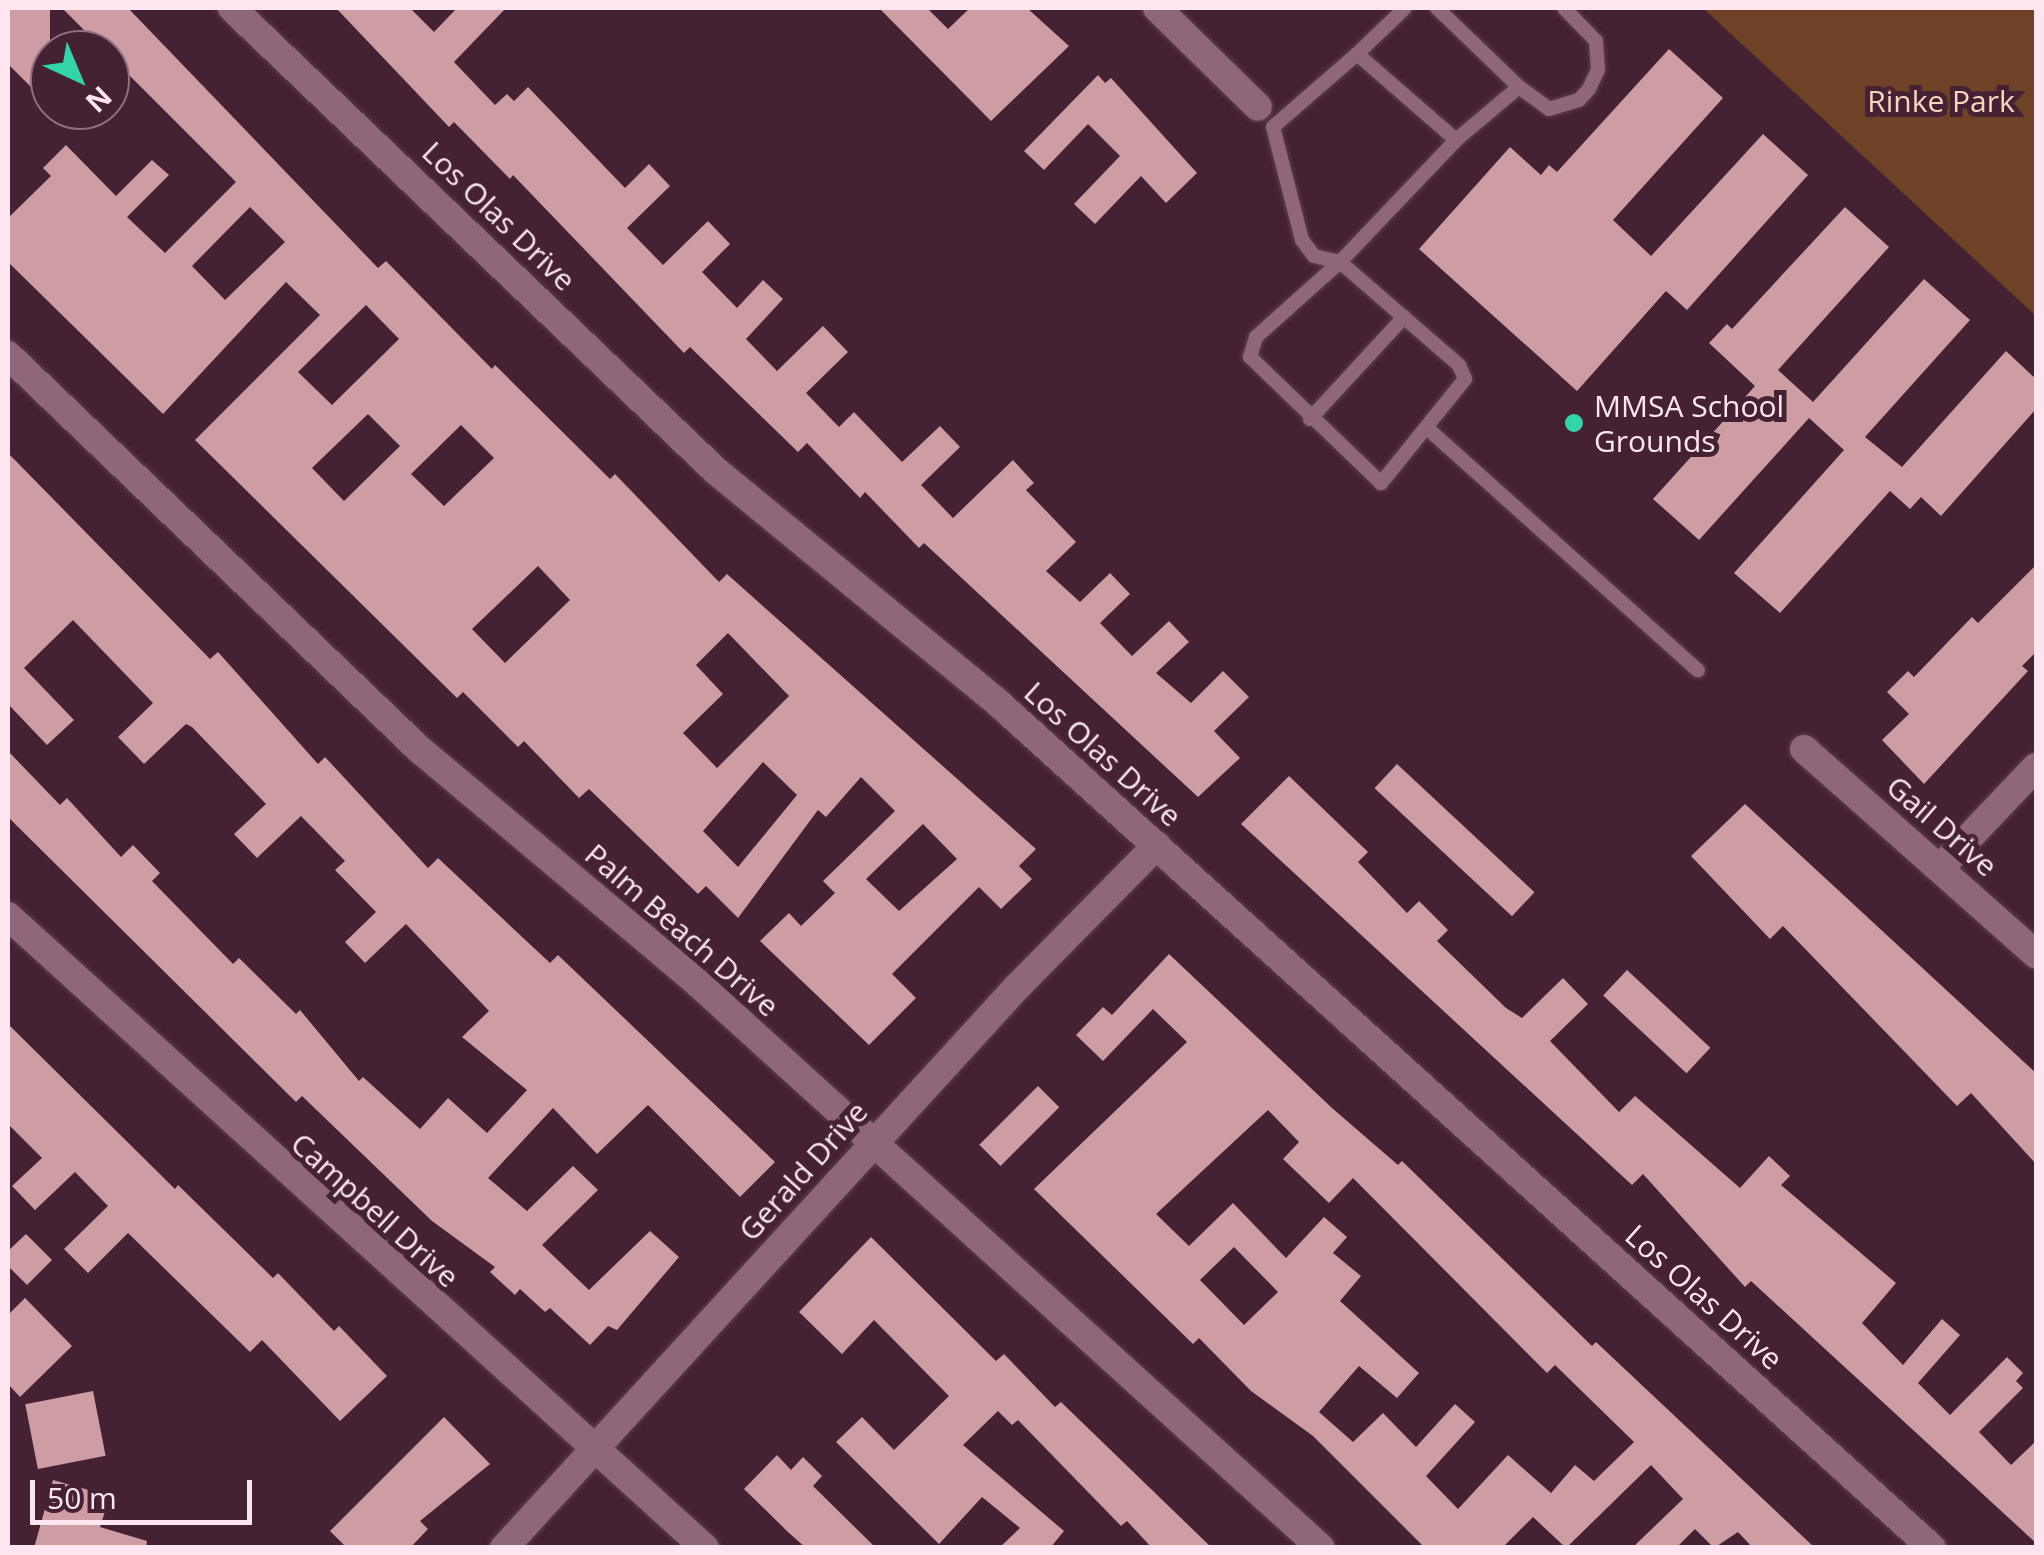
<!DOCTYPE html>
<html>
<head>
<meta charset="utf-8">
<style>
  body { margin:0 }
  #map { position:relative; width:2044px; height:1555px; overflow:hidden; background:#452134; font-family:"Open Sans",sans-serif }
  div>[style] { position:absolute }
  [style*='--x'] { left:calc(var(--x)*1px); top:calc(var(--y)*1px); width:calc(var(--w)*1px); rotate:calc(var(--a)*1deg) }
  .green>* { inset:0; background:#6f4228 }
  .building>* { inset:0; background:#ce9ca3; transform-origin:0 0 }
  .roads { filter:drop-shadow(0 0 2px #5d3e4e) drop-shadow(0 0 2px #5d3e4e) }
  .lane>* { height:14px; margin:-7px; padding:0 7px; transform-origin:7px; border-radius:7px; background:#90667a }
  .street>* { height:28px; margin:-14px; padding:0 14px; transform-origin:14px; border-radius:14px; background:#90667a }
  .dots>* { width:28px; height:28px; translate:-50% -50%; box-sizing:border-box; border:5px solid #452134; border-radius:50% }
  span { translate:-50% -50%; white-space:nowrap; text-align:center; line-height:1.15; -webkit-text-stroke:10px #452134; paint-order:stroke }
  .park-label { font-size:30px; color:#fbd4bf }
  .street-label { font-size:30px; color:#fee5f0 }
  .poi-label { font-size:30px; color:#fee5f0 }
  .left { translate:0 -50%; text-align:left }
  .frame { position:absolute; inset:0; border:10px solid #fee5f0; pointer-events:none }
  .north { position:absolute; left:30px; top:30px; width:100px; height:100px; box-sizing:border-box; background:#452134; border:2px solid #8f6f7f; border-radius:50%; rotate:136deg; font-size:28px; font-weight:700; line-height:40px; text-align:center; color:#fee5f0 }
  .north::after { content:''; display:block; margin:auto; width:35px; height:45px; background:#33d4a8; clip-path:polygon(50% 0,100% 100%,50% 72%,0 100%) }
  .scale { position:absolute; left:30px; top:1480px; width:222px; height:45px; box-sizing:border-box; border:5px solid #fee5f0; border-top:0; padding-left:12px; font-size:30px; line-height:35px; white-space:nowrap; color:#fee5f0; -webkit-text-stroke:8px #452134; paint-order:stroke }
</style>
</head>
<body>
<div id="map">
  <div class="green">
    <i style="clip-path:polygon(1703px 8px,2036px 8px,2036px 316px)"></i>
  </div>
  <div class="building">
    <i style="clip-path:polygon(8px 8px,50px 8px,50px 106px,8px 64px)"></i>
    <i style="clip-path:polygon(evenodd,62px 8px,128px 8px,378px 268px,386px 261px,492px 369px,495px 365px,610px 479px,615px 474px,719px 582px,727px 574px,1036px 849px,1019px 866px,1032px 879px,1001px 909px,979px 887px,892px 974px,916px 998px,869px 1045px,760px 941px,789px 913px,801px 926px,835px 893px,823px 881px,895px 811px,861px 777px,826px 817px,818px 810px,738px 918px,706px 886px,698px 894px,589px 789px,579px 798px,524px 741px,518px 747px,463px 692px,457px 698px,195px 440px,320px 315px,286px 282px,163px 414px,8px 262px,8px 218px,51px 176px,43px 168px,66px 145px,116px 196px,152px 160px,169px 175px,127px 217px,165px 253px,236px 182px,62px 8px,250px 207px,285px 242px,225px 300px,192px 266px,250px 207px,62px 8px,366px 305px,399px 339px,332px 405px,298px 372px,366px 305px,62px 8px,368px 414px,400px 446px,344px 501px,312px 468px,368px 414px,62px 8px,461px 425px,494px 458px,444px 506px,411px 474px,461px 425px,62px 8px,538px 566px,570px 600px,505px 663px,472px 629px,538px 566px,62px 8px,728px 633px,789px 696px,717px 768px,683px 733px,723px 694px,696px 665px,728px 633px,62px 8px,763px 762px,797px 795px,738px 867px,703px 831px,763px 762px,62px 8px,923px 824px,957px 859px,899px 911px,866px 879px,923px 824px)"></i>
    <i style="clip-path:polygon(336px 8px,410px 8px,434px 32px,457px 8px,506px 8px,454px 62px,495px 105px,507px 94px,514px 101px,528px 87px,625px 188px,649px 164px,670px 186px,627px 228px,663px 265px,708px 221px,730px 244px,702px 272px,737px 308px,763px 280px,783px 299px,746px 339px,777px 371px,823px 326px,848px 352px,806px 393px,839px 427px,854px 412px,902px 462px,940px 426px,960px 447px,921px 485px,953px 518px,1013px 460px,1034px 483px,1026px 490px,1076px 542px,1046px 571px,1080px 602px,1110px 573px,1130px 594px,1100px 623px,1132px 656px,1169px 621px,1189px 642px,1156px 673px,1191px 703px,1223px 671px,1249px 697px,1214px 731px,1240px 758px,1198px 797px,924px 543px,919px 548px,865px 492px,860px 498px,807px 443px,798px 452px,690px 347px,684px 353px,513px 175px,510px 179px,454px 122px,449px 127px)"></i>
    <i style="clip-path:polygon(879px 8px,927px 8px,948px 29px,970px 8px,1027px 8px,1069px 46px,991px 121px)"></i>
    <i style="clip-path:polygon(1669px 49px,1723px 98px,1613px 220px,1651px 256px,1763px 134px,1808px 175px,1687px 310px,1666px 291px,1577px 391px,1419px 249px,1510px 147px,1541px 175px,1549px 165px,1557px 172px)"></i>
    <i style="clip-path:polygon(1098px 75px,1105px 83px,1111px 78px,1197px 173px,1166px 203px,1141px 176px,1095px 224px,1074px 204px,1120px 156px,1088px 124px,1044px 170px,1024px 151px)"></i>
    <i style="clip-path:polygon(1845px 207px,1889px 247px,1778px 370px,1813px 402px,1924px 279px,1970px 320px,1865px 437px,1902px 467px,2006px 351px,2036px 379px,2036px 409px,1941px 516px,1921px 497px,1910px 509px,1890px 491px,1780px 613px,1734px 573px,1844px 450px,1809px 418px,1699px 540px,1653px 499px,1755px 386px,1709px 343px,1727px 324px,1732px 329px)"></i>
    <i style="clip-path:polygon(8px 453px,210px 659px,218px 652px,318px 764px,325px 757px,428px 868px,438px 858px,550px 963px,558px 955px,775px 1162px,740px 1197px,648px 1105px,597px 1154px,553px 1108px,488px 1178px,527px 1211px,573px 1166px,598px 1190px,542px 1245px,589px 1290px,650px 1231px,679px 1257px,617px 1330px,608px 1326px,590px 1345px,550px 1308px,545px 1312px,520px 1289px,515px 1295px,490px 1272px,495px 1267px,432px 1221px,302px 1096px,296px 1102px,8px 817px,8px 751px,60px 805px,67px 798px,121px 857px,133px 845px,160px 873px,152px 881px,233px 964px,239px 958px,296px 1014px,300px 1010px,359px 1081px,363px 1077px,420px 1129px,448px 1098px,487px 1133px,527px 1090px,462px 1037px,489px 1011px,406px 924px,365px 963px,345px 942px,376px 912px,335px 870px,345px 861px,301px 816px,257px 858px,234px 834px,266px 804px,192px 727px,186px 724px,144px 764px,118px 737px,153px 703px,73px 620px,24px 668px,74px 720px,47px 745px,8px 704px)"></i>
    <i style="clip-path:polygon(2036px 565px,2036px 652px,2022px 666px,2028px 671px,1924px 784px,1882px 740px,1909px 714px,1887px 692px,1908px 671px,1914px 677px,1972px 617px,1978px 623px)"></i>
    <i style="left:1397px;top:764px;width:188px;height:33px;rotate:43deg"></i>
    <i style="clip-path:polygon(1289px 776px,1368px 852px,1358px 862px,1407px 913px,1419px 901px,1448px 930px,1437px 941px,1506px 1008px,1522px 1018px,1563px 978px,1588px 1004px,1550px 1041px,1619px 1112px,1635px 1096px,1740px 1188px,1769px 1156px,1790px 1176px,1781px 1185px,1896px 1283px,1862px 1323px,1903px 1365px,1942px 1319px,1960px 1335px,1918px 1383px,1950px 1415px,2007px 1357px,2023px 1373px,2016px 1381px,2023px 1388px,1979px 1432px,2011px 1465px,2036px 1441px,2036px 1543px,1751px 1281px,1745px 1287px,1643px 1174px,1632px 1185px,1241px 824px)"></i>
    <i style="clip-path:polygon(1745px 804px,2036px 1073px,2036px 1164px,1971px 1093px,1957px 1106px,1783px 926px,1770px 939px,1691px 856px)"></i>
    <i style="clip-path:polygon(evenodd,1169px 954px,1332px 1108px,1398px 1165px,1402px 1161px,1592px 1346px,1596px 1342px,1815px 1548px,1753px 1548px,1738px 1532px,1714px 1548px,1695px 1529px,1676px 1548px,1632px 1548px,1683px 1499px,1651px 1465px,1566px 1548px,1533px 1517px,1502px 1548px,1425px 1548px,1313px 1436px,1251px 1391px,1199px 1338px,1193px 1344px,1034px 1189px,1187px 1042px,1153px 1009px,1103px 1061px,1076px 1035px,1103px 1007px,1112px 1015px,1169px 954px,1268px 1110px,1299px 1142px,1283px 1159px,1329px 1203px,1353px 1178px,1547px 1373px,1555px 1365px,1634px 1442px,1594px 1481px,1575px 1465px,1551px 1493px,1508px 1455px,1458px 1509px,1426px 1476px,1475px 1422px,1455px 1404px,1416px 1447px,1383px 1413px,1353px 1442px,1319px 1412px,1359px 1366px,1397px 1398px,1419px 1373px,1340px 1301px,1361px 1276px,1333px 1253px,1347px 1237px,1324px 1217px,1286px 1258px,1233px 1203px,1189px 1246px,1156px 1214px,1268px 1110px,1169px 954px,1234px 1247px,1278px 1292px,1244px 1325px,1200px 1280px,1234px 1247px)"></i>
    <i style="left:1627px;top:970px;width:114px;height:35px;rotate:43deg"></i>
    <i style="clip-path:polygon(8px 1024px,175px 1189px,178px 1185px,273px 1278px,278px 1273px,334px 1331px,339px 1326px,387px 1376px,340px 1421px,262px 1340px,250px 1352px,128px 1233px,88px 1273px,64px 1249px,108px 1206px,75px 1172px,35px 1210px,12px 1186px,42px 1158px,8px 1124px)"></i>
    <i style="left:1038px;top:1086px;width:30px;height:83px;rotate:45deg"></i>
    <i style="clip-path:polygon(26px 1234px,52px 1260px,27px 1285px,8px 1266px,8px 1251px)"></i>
    <i style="clip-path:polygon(871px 1237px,996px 1361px,1004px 1354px,1055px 1407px,1061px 1402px,1212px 1548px,1152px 1548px,1127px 1521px,1121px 1526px,1018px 1420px,1012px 1425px,998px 1411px,963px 1445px,1064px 1531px,1050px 1548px,999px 1548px,1020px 1528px,982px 1497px,939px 1544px,836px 1442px,862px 1417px,894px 1450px,949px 1396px,874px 1320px,842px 1354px,799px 1312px)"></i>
    <i style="clip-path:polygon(25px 1298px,72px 1346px,20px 1397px,8px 1384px,8px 1315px)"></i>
    <i style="left:93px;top:1391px;width:66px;height:69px;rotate:79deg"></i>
    <i style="clip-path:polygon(444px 1417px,490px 1464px,420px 1521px,428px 1529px,410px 1548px,347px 1548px,330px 1531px)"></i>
    <i style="clip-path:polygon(777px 1455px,791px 1470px,803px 1457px,822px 1476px,813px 1486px,876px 1548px,806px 1548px,788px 1532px,744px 1489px)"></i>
    <i style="clip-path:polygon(53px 1480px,110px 1496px,100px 1527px,147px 1541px,146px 1548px,34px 1548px)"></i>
  </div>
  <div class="roads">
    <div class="lane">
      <i style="--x:1437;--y:8;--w:114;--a:43.9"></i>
      <i style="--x:1357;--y:54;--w:66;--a:-43.8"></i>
      <i style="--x:1456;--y:140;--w:82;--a:-40.1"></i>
      <i style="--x:1519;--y:87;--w:37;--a:36"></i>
      <i style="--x:1549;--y:109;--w:31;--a:-17"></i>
      <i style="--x:1579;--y:100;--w:15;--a:-48"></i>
      <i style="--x:1589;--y:89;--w:21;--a:-65"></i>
      <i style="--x:1598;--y:70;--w:29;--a:-94"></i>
      <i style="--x:1596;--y:41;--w:46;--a:-134.1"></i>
      <i style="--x:1340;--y:262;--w:168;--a:-46.4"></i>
      <i style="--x:1456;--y:140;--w:131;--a:-139"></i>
      <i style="--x:1357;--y:54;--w:111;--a:139"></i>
      <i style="--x:1273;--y:127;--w:117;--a:75.6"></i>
      <i style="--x:1302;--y:240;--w:20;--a:53"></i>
      <i style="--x:1314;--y:256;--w:27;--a:13"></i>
      <i style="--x:1340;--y:262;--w:157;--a:40.9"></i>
      <i style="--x:1459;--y:365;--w:15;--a:67"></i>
      <i style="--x:1465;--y:379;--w:134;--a:128.9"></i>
      <i style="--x:1381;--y:483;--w:182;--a:-136.1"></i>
      <i style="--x:1250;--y:357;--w:21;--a:-73"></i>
      <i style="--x:1256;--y:337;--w:113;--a:-41.8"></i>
      <i style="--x:1310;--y:419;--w:139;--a:-47.3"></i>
      <i style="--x:1428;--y:429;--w:362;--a:41.8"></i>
    </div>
    <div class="street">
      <i style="--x:232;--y:8;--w:670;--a:43.73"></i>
      <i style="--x:716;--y:471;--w:362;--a:39.4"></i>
      <i style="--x:996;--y:701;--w:1262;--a:42.14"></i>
      <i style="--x:1157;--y:8;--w:141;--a:44.4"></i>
      <i style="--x:8;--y:355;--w:569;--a:43.79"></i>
      <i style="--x:419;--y:749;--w:358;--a:40"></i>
      <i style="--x:693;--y:979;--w:847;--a:42.18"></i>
      <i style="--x:1804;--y:749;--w:310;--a:41.5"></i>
      <i style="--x:1941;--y:867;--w:138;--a:-46.5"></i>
      <i style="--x:8;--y:916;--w:941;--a:42.2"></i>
      <i style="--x:504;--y:1548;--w:760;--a:-47.56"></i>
      <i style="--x:1017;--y:987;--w:199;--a:-45.4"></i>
    </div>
  </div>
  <div class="dots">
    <i style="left:1574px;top:423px;background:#33d4a8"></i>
  </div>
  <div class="park-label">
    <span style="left:1941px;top:101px">Rinke Park</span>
  </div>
  <div class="street-label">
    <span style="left:499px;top:216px;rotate:44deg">Los Olas Drive</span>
    <span style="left:1103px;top:754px;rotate:42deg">Los Olas Drive</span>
    <span style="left:1942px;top:826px;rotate:41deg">Gail Drive</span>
    <span style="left:682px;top:930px;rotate:41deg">Palm Beach Drive</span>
    <span style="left:803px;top:1171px;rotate:-48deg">Gerald Drive</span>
    <span style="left:375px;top:1210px;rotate:42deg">Campbell Drive</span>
    <span style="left:1704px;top:1297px;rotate:42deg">Los Olas Drive</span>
  </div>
  <div class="poi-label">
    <span class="left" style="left:1594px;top:423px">MMSA School<br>Grounds</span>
  </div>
  <div class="frame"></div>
  <div class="north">N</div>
  <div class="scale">50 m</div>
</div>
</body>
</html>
